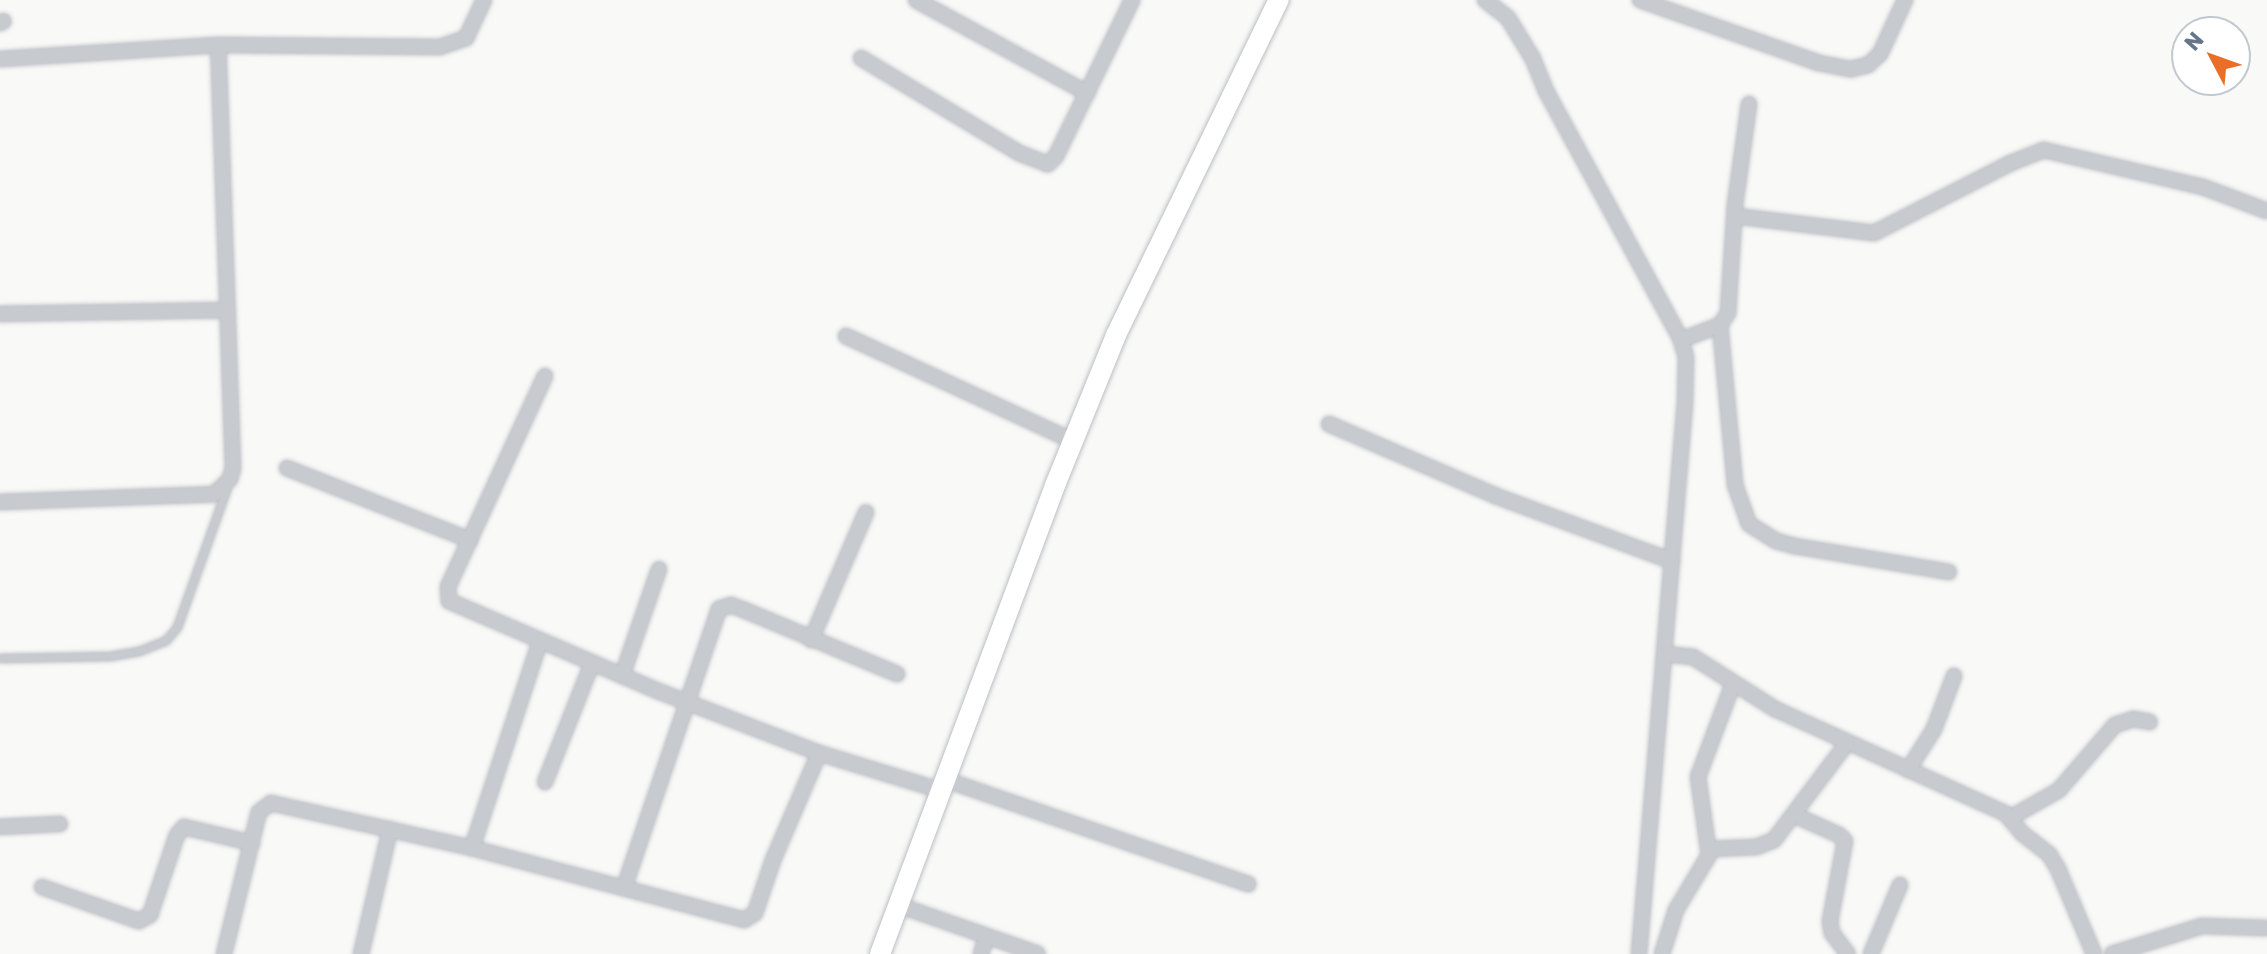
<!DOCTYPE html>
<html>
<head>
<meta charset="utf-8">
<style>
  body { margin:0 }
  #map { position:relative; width:2267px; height:954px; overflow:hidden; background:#f9f9f7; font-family:Rubik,sans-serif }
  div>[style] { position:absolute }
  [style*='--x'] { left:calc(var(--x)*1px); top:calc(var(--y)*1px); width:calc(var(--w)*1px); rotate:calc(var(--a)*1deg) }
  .roads { filter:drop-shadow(0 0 2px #bbbfc5) drop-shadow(0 0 2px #bbbfc5) }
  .lane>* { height:7px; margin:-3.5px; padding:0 3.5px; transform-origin:3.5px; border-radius:3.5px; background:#c7cace }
  .street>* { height:14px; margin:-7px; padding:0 7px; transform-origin:7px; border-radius:7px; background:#c7cace }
  .secondary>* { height:20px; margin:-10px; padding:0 10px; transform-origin:10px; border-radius:10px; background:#fff }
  span { translate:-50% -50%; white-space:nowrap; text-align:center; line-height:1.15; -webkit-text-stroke:8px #fff; paint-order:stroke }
  .north { position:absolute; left:2171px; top:16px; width:80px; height:80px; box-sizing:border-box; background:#fff; border:2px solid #c2c8d0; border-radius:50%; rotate:311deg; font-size:22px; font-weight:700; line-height:32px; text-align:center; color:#677589 }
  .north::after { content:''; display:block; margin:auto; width:28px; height:36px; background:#e96e27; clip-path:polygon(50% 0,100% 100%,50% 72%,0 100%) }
</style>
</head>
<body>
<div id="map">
  <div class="roads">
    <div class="lane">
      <i style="--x:0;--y:658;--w:110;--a:-1"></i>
      <i style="--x:110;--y:656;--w:29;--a:-10"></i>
      <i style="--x:139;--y:651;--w:29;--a:-22"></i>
      <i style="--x:166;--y:640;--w:17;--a:-50"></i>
      <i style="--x:177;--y:627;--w:149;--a:-70.3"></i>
    </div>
    <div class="street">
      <i style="--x:916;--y:0;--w:195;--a:28.5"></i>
      <i style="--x:1485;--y:0;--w:29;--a:38"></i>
      <i style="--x:1508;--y:18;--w:48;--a:58.6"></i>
      <i style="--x:1533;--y:59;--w:35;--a:68"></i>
      <i style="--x:1546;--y:91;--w:283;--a:61.5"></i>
      <i style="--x:1681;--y:340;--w:18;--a:74"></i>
      <i style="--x:1686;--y:357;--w:45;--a:91.3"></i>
      <i style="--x:1685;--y:402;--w:554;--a:94.76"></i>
      <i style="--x:1640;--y:0;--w:190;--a:19.4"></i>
      <i style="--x:1819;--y:63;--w:33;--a:11"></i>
      <i style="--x:1851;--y:69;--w:17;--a:-13"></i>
      <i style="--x:1868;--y:65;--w:16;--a:-43"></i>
      <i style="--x:1880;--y:54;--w:60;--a:-65.2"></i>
      <i style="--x:0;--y:23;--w:4;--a:-27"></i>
      <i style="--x:861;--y:58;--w:184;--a:31"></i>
      <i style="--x:1019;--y:153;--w:31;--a:21"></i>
      <i style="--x:1048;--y:164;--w:11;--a:-45"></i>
      <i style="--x:1056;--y:156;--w:174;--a:-64"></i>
      <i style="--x:0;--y:59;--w:218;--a:-3.7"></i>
      <i style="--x:218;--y:45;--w:222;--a:0.5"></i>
      <i style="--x:440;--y:47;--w:28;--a:-19"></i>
      <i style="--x:466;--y:38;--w:42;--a:-64.7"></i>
      <i style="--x:1735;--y:216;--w:140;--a:7"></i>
      <i style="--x:1874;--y:233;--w:154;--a:-27.1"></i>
      <i style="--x:2011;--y:163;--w:35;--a:-22"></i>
      <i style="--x:2044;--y:150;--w:163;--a:13.1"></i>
      <i style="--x:2203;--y:187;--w:68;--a:20.6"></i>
      <i style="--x:0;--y:314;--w:227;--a:-1"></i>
      <i style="--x:1720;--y:325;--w:161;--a:84.6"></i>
      <i style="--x:1735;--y:485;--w:41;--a:70.3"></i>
      <i style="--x:1749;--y:524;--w:32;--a:32"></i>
      <i style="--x:1776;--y:541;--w:20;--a:15"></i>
      <i style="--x:1795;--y:546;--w:156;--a:9.6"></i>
      <i style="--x:846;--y:336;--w:250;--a:24.8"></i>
      <i style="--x:1681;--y:340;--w:42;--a:-21"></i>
      <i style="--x:1720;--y:325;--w:14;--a:-56"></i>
      <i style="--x:1728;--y:313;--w:108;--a:-86.3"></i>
      <i style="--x:1735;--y:205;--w:102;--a:-82.1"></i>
      <i style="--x:545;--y:376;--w:232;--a:114.7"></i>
      <i style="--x:448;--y:587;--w:14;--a:86"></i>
      <i style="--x:449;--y:601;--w:228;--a:23.3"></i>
      <i style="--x:658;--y:691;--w:173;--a:21.1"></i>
      <i style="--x:819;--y:753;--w:126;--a:17.1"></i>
      <i style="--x:1329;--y:424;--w:182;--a:23.3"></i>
      <i style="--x:1496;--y:496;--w:188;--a:20.3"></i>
      <i style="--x:287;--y:468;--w:197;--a:21.5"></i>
      <i style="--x:0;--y:502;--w:214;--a:-2.1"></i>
      <i style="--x:214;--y:494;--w:22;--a:-43"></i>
      <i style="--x:230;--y:479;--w:11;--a:-75"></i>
      <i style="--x:233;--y:468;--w:423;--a:-92"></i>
      <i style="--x:811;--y:640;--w:139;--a:-66.7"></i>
      <i style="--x:1665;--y:654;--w:28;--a:6"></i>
      <i style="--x:1693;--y:657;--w:97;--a:32.4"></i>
      <i style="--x:1775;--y:709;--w:254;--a:24.4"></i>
      <i style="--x:2006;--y:814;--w:26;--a:50"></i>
      <i style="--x:2023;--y:834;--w:33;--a:38"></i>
      <i style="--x:2049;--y:854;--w:17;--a:59"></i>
      <i style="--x:2058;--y:869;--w:92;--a:67"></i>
      <i style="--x:622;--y:676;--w:113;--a:-70.9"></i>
      <i style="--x:1908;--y:770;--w:49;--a:-57.6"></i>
      <i style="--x:1934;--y:729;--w:57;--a:-69.3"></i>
      <i style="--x:943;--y:779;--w:323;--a:19"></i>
      <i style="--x:545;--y:782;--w:128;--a:-68.4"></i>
      <i style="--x:1794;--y:815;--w:49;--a:24"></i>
      <i style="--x:1839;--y:835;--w:8;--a:45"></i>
      <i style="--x:1845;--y:841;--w:81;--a:100.6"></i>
      <i style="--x:1830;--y:921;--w:12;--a:81"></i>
      <i style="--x:1832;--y:933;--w:26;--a:53"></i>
      <i style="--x:2010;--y:818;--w:56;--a:-29.7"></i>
      <i style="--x:2059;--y:790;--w:86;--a:-49.3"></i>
      <i style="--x:2115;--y:725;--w:19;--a:-18"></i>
      <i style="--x:2133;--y:719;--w:17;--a:10"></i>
      <i style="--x:0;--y:827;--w:60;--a:-2.9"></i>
      <i style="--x:472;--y:848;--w:218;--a:-71.8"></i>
      <i style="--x:1710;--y:849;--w:46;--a:-2.5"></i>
      <i style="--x:1756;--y:847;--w:19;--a:-21"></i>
      <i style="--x:1774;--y:840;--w:121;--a:-53"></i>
      <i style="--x:42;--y:887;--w:103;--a:19.3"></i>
      <i style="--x:139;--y:921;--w:13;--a:-29"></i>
      <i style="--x:150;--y:915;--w:84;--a:-71.4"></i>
      <i style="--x:177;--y:835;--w:11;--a:-49"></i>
      <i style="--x:184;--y:827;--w:70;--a:13.2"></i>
      <i style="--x:624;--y:888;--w:295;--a:-71.2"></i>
      <i style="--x:719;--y:609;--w:13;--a:-18"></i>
      <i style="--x:731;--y:605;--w:14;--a:21"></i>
      <i style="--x:744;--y:610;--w:166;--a:22.7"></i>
      <i style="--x:898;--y:905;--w:148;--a:19.3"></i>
      <i style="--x:224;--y:954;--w:146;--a:-76.2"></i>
      <i style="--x:259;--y:812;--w:15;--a:-37"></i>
      <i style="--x:271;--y:803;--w:206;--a:12.6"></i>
      <i style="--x:472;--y:848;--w:281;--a:14.8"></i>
      <i style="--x:744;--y:920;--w:13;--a:-32"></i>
      <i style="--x:755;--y:913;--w:56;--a:-71.2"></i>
      <i style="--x:773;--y:860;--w:116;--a:-66.7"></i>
      <i style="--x:361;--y:954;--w:128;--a:-76.9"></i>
      <i style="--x:981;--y:954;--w:19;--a:-72"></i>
      <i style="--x:1662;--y:954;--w:46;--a:-72.3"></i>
      <i style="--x:1676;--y:910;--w:64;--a:-59"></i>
      <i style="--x:1709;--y:855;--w:79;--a:-98"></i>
      <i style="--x:1698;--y:777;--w:99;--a:-69.4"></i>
      <i style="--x:1871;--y:954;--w:75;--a:-67.2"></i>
      <i style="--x:2112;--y:954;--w:94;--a:-17.3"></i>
      <i style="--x:2202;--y:926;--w:65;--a:1.8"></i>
    </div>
    <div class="secondary">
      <i style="--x:880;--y:954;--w:503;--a:-69.51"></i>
      <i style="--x:1056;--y:483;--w:160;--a:-67.9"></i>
      <i style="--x:1116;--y:335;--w:373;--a:-64.1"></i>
    </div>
  </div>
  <div class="north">N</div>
</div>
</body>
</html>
